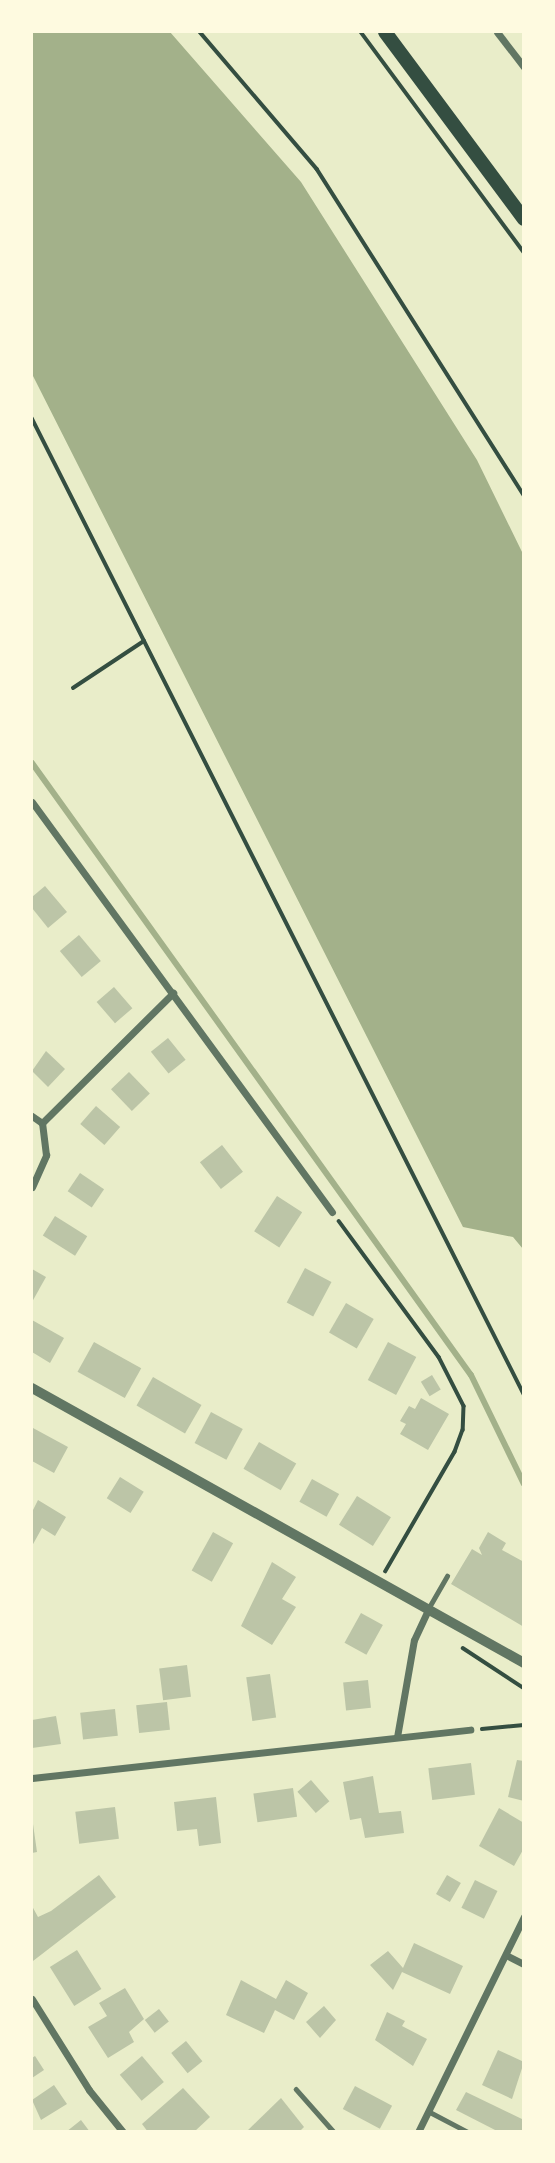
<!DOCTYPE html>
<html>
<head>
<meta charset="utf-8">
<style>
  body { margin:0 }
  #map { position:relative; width:555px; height:2163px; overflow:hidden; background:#e9edc9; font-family:"Noto Sans",sans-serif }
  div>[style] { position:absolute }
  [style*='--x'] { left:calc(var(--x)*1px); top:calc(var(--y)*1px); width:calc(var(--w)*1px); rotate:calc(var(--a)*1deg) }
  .water>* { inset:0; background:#a3b18a }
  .stream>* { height:6px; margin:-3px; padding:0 3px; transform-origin:3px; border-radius:3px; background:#a3b18a }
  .building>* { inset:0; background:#bcc5a7; transform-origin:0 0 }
  .path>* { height:3.5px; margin:-1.75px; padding:0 1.75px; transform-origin:1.75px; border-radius:1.75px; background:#344e41 }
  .service>* { height:4.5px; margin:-2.25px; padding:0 2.25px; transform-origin:2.25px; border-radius:2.25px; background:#617663 }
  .minor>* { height:7px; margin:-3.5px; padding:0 3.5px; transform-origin:3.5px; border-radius:3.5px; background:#617663 }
  .tertiary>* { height:10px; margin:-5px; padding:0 5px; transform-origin:5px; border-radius:5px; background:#617663 }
  .primary>* { height:14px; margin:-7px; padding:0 7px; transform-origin:7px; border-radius:7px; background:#344e41 }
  span { translate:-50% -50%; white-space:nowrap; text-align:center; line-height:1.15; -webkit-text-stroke:7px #fefae0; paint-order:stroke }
  .frame { position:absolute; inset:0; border:33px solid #fefae0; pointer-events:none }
</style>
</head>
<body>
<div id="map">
  <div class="water">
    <i style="clip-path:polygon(32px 32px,170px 32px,301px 182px,477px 460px,523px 554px,523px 1249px,513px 1237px,463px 1227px,32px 374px)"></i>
  </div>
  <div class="stream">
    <i style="--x:32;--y:763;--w:753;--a:54.35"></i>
    <i style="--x:471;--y:1375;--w:121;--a:64.1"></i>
  </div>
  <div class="building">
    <i style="clip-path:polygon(45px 886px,67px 912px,48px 928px,32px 908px,32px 897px)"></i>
    <i style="left:79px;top:935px;width:34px;height:25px;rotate:50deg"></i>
    <i style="left:114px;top:987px;width:28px;height:23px;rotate:49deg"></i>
    <i style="left:168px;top:1038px;width:28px;height:22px;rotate:51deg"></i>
    <i style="clip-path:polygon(46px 1051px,65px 1069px,48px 1087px,32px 1071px)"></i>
    <i style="left:129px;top:1072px;width:30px;height:25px;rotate:46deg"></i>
    <i style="left:96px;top:1106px;width:32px;height:24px;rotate:41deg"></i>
    <i style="left:222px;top:1145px;width:34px;height:28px;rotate:52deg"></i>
    <i style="left:80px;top:1173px;width:29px;height:22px;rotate:34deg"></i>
    <i style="left:277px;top:1196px;width:30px;height:42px;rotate:33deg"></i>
    <i style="left:55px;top:1216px;width:38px;height:23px;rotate:32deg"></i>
    <i style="left:305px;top:1268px;width:30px;height:39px;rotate:28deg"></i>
    <i style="clip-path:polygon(32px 1269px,46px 1277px,32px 1302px)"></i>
    <i style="left:346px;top:1303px;width:32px;height:34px;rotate:30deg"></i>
    <i style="clip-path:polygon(32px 1320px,64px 1338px,50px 1363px,32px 1352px)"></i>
    <i style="left:94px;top:1342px;width:54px;height:34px;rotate:29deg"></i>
    <i style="left:388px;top:1342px;width:32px;height:43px;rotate:28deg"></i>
    <i style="left:432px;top:1375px;width:17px;height:13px;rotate:59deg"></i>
    <i style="left:153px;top:1377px;width:56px;height:33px;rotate:30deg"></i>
    <i style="clip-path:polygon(421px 1398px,449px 1414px,428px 1450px,400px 1434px,406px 1424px,400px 1421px,409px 1406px,415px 1409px)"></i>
    <i style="left:211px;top:1412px;width:36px;height:35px;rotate:28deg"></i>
    <i style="clip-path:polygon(33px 1428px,68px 1447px,54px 1473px,32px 1461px)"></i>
    <i style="left:259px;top:1442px;width:43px;height:31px;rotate:30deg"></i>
    <i style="left:120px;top:1477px;width:28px;height:25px;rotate:32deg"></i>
    <i style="left:312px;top:1479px;width:31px;height:26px;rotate:29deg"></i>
    <i style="left:357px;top:1496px;width:40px;height:34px;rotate:32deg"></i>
    <i style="clip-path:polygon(38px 1500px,66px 1517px,55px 1536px,42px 1528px,32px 1546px,32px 1512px)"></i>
    <i style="left:213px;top:1532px;width:23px;height:44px;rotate:29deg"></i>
    <i style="clip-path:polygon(488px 1532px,506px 1543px,502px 1550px,524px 1562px,524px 1627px,451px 1584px,472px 1549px,482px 1555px,479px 1548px)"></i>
    <i style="clip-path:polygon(272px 1562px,296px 1577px,282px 1599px,296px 1607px,272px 1645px,241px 1626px)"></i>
    <i style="left:361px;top:1613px;width:25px;height:34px;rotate:29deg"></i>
    <i style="left:187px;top:1665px;width:32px;height:28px;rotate:83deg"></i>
    <i style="left:270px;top:1674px;width:44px;height:24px;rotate:82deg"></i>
    <i style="left:368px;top:1680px;width:28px;height:25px;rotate:84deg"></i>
    <i style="left:167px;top:1702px;width:28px;height:31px;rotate:84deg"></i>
    <i style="left:115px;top:1709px;width:27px;height:35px;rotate:84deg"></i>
    <i style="clip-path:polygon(56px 1716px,61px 1744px,32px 1748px,32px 1720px)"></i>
    <i style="clip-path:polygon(517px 1760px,524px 1761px,524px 1801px,508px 1797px)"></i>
    <i style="left:471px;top:1763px;width:32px;height:43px;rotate:83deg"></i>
    <i style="clip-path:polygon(373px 1776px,379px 1813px,401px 1811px,404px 1833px,365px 1838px,361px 1818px,350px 1820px,343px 1782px)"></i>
    <i style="left:311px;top:1780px;width:28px;height:18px;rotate:49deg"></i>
    <i style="left:293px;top:1788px;width:29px;height:40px;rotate:82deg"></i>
    <i style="clip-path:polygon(216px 1797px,221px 1843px,199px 1846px,197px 1829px,177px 1831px,174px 1802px)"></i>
    <i style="left:115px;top:1807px;width:32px;height:40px;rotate:83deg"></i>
    <i style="clip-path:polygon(499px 1808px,524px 1823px,524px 1848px,514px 1866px,479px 1846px)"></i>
    <i style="clip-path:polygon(33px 1824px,37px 1852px,32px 1853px,32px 1825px)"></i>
    <i style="clip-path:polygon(99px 1875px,116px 1897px,33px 1961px,32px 1906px,38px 1917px,51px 1911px)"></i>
    <i style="left:447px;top:1875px;width:16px;height:22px;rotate:30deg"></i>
    <i style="left:475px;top:1880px;width:25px;height:31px;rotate:26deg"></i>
    <i style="clip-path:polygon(414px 1943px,463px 1966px,450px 1994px,402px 1972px,393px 1990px,370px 1965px,388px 1951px,403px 1968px)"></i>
    <i style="left:77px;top:1950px;width:46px;height:32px;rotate:58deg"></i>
    <i style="clip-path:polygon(241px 1980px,276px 1999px,286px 1980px,308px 1993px,294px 2020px,275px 2010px,264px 2033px,226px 2015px)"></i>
    <i style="clip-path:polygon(125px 1988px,144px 2019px,129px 2032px,134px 2042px,108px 2058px,88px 2027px,107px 2016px,99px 2003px)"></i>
    <i style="clip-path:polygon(324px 2006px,336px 2020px,320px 2038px,306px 2022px)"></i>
    <i style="left:159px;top:2009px;width:16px;height:18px;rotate:52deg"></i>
    <i style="clip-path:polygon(387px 2012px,405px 2021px,402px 2026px,427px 2039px,413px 2066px,375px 2040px)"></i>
    <i style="left:186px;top:2041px;width:26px;height:19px;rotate:51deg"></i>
    <i style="clip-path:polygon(498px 2050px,524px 2062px,512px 2099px,482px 2085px)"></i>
    <i style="clip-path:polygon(35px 2056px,44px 2070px,32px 2078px,32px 2058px)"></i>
    <i style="left:142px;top:2056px;width:34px;height:29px;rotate:50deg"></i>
    <i style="clip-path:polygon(54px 2085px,67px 2104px,41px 2120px,32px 2100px)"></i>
    <i style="left:355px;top:2086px;width:42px;height:26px;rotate:28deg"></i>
    <i style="clip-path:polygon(183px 2088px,210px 2117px,194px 2132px,148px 2132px,142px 2124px)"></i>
    <i style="clip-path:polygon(466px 2092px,524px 2120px,524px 2132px,499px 2132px,456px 2110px)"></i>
    <i style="clip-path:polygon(281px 2098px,304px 2127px,299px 2132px,246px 2132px)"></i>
    <i style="clip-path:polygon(81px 2120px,90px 2132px,66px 2132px)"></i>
  </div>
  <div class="path">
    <i style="--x:200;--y:32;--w:180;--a:49.5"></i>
    <i style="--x:317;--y:169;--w:386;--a:57.6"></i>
    <i style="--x:361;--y:32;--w:274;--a:53.5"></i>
    <i style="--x:32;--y:418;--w:1093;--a:63.25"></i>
    <i style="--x:73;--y:688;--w:85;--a:-33.5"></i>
    <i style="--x:339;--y:1221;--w:169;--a:53.7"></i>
    <i style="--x:439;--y:1357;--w:55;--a:63"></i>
    <i style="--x:464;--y:1406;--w:24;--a:92"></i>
    <i style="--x:463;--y:1430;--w:23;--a:110"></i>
    <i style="--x:455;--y:1452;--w:138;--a:120.1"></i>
    <i style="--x:463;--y:1648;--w:73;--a:33.3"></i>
    <i style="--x:482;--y:1729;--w:42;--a:-5.4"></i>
  </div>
  <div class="service">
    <i style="--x:428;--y:1609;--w:38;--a:-60"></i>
    <i style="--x:296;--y:2089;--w:57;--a:48.5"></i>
    <i style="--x:428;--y:2111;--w:45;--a:27.7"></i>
  </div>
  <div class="minor">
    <i style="--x:497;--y:32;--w:44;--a:52.4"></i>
    <i style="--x:32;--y:802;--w:508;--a:53.81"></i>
    <i style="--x:32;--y:1116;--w:12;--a:35"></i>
    <i style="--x:42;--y:1123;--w:185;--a:-44.8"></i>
    <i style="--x:32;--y:1187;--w:35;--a:-66"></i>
    <i style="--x:46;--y:1155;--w:32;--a:-97"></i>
    <i style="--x:397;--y:1737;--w:98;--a:-80.1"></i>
    <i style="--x:414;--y:1640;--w:33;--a:-65"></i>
    <i style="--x:32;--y:1778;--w:441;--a:-6.3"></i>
    <i style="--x:506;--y:1955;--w:20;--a:27"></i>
    <i style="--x:32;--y:1999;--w:107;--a:57.9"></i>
    <i style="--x:89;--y:2090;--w:54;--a:51"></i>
    <i style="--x:418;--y:2132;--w:240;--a:-63.8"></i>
  </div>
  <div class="tertiary">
    <i style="--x:32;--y:1388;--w:564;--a:29.2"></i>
  </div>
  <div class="primary">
    <i style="--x:385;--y:32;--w:233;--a:53.4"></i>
  </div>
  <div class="frame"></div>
</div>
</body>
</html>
